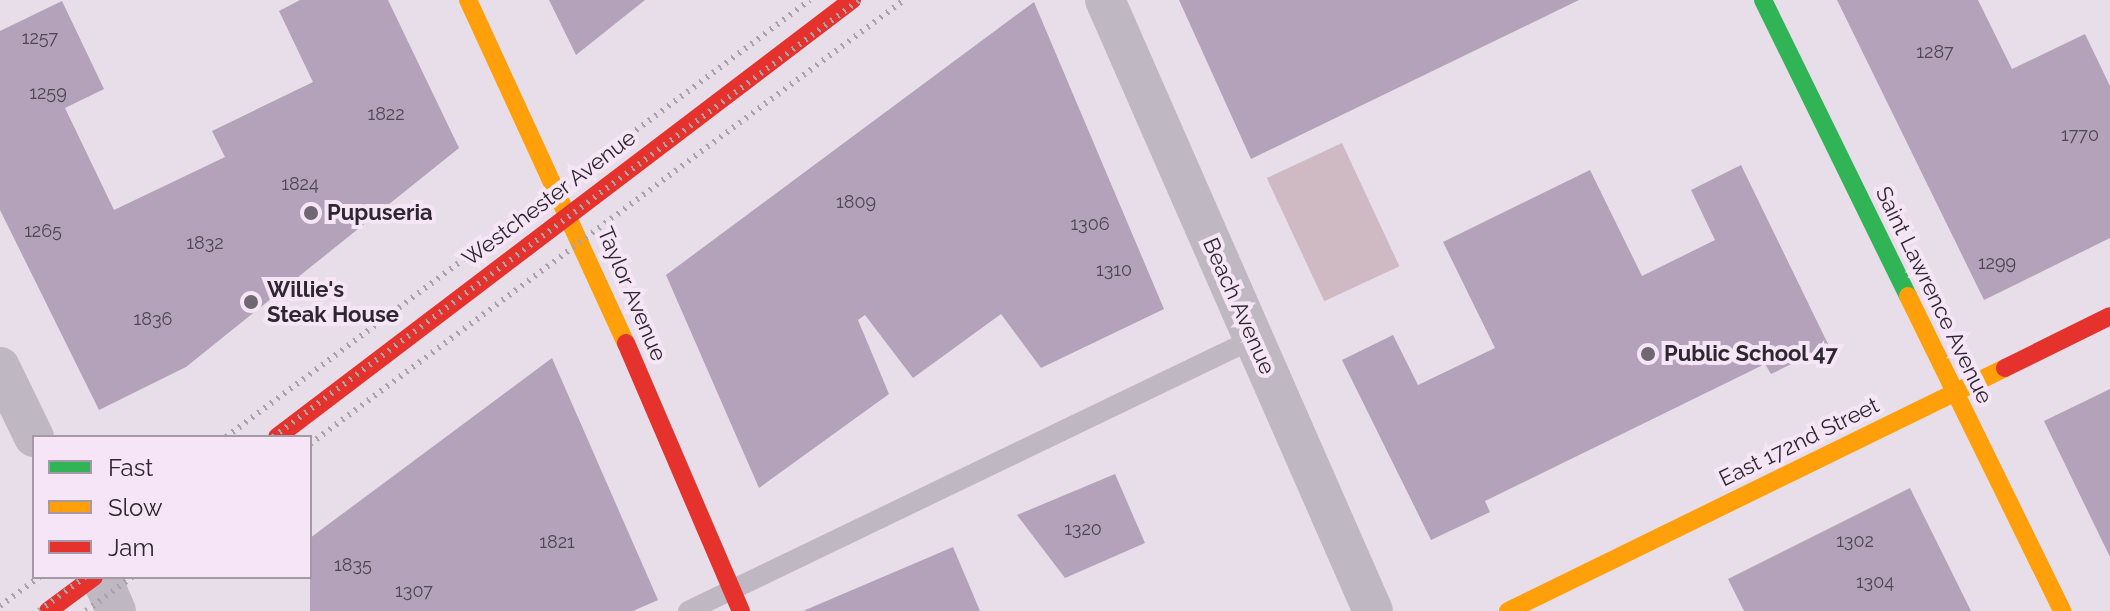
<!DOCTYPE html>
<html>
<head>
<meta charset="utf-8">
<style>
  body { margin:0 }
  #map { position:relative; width:2110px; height:611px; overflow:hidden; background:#e8dee9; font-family:Raleway,sans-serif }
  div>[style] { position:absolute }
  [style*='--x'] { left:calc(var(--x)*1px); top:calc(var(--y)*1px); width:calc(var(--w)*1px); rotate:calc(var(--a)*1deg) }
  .green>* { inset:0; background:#cfbac3; transform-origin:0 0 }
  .building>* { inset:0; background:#b3a2ba }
  .lane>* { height:20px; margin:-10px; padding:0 10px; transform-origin:10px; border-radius:10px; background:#bfb7c1 }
  .street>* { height:40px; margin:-20px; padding:0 20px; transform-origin:20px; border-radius:20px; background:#bfb7c1 }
  .fast>* { height:18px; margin:-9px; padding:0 9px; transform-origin:9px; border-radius:9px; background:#30b455 }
  .slow>* { height:18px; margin:-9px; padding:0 9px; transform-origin:9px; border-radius:9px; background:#ff9f0a }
  .jam>* { height:18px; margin:-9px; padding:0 9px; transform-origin:9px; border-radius:9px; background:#e5322d }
  .rail>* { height:6px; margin-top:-3px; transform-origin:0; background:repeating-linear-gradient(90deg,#a8a2a9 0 2px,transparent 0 8px) }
  .dots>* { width:22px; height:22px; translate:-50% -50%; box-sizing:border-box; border:4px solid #f5e5f6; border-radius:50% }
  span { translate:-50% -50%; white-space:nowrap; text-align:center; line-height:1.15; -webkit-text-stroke:8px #f5e5f6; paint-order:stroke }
  .number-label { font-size:18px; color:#4f4653 }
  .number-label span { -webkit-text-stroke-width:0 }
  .street-label { font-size:22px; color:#2e2731 }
  .poi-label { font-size:22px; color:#2e2731; font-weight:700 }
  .left { translate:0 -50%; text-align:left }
  .legend { position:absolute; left:32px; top:435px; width:280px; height:144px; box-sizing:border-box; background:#f5e5f6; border:2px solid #a599a7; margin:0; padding:10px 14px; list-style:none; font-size:24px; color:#2e2731 }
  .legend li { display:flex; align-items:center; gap:16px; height:40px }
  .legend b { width:40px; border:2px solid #a599a7 }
</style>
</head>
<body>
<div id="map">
  <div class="green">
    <i style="left:1342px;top:143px;width:136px;height:83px;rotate:65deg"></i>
  </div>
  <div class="building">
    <i style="clip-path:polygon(300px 0,388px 0,459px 148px,186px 367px,99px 410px,0 210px,0 31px,62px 1px,104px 89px,65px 108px,114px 210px,225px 157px,212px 131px,313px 82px,279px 11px)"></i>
    <i style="clip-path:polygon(549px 0,645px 0,576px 55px)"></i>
    <i style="clip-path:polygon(1179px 0,1579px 0,1251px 159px)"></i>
    <i style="clip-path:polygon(1837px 0,1978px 0,2012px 69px,2085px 34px,2110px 86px,2110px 238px,1984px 300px)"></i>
    <i style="clip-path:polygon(1034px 2px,1164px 309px,1041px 368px,1001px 314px,913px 378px,865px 315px,858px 320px,889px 394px,759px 488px,666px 275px)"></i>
    <i style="clip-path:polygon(1741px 165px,1829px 346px,1771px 374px,1765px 364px,1485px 501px,1490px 512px,1431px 540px,1342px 360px,1393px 335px,1418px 385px,1495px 348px,1443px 242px,1590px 170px,1642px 276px,1715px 240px,1691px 190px)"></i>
    <i style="clip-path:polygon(552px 358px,658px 600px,633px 611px,310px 611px,310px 538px)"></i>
    <i style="clip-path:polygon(2110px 389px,2110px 557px,2044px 421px)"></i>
    <i style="clip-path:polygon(1115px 474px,1145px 543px,1065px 578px,1017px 515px)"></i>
    <i style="clip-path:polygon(1910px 488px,1971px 611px,1744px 611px,1728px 579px)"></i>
    <i style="clip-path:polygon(953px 547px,980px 611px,803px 611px)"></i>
  </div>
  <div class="lane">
    <i style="--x:688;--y:611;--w:627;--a:-25.71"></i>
  </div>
  <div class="street">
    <i style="--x:1105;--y:0;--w:667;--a:66.32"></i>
    <i style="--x:0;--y:367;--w:78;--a:64.1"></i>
    <i style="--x:101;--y:577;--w:37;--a:66"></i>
  </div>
  <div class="fast">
    <i style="--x:1763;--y:0;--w:330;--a:63.9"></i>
  </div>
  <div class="slow">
    <i style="--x:468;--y:0;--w:378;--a:65.3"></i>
    <i style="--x:1908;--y:296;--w:351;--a:63.9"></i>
    <i style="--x:1508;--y:611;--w:553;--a:-26.06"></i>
  </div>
  <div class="jam">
    <i style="--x:626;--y:343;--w:292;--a:66.8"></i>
    <i style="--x:2005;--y:368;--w:117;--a:-26.3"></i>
    <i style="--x:277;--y:437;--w:722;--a:-37.23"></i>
    <i style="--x:48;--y:611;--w:57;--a:-36.5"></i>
  </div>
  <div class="rail">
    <i style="--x:226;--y:437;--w:729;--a:-36.81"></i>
    <i style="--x:273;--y:437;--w:731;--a:-36.71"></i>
    <i style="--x:310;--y:444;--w:742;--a:-36.78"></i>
    <i style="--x:0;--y:606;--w:49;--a:-36.6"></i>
    <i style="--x:39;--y:611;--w:57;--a:-36.5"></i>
    <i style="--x:86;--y:611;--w:57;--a:-36.5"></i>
  </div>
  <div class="dots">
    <i style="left:311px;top:213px;background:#6f6771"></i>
    <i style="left:251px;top:302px;background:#6f6771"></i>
    <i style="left:1648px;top:354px;background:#6f6771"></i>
  </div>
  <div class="number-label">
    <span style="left:40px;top:38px">1257</span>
    <span style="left:1935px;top:52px">1287</span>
    <span style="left:48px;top:93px">1259</span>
    <span style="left:386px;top:114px">1822</span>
    <span style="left:2080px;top:135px">1770</span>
    <span style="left:300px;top:184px">1824</span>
    <span style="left:856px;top:202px">1809</span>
    <span style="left:1090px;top:224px">1306</span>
    <span style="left:43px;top:231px">1265</span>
    <span style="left:205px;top:243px">1832</span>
    <span style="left:1997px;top:263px">1299</span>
    <span style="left:1114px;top:270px">1310</span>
    <span style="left:153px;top:319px">1836</span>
    <span style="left:1083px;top:529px">1320</span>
    <span style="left:1855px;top:541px">1302</span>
    <span style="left:557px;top:542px">1821</span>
    <span style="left:353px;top:565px">1835</span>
    <span style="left:1875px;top:582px">1304</span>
    <span style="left:414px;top:591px">1307</span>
  </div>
  <div class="street-label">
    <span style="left:549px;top:198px;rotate:-37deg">Westchester Avenue</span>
    <span style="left:632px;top:294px;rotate:67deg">Taylor Avenue</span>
    <span style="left:1934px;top:295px;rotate:64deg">Saint Lawrence Avenue</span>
    <span style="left:1239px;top:306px;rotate:66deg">Beach Avenue</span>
    <span style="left:1799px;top:442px;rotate:-26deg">East 172nd Street</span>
  </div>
  <div class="poi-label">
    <span class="left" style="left:327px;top:213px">Pupuseria</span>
    <span class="left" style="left:267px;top:302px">Willie's<br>Steak House</span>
    <span class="left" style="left:1664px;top:354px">Public School 47</span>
  </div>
  <ul class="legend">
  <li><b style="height:10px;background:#30b455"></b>Fast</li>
  <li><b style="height:10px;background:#ff9f0a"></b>Slow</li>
  <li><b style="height:10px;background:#e5322d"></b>Jam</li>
  </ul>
</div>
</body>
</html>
